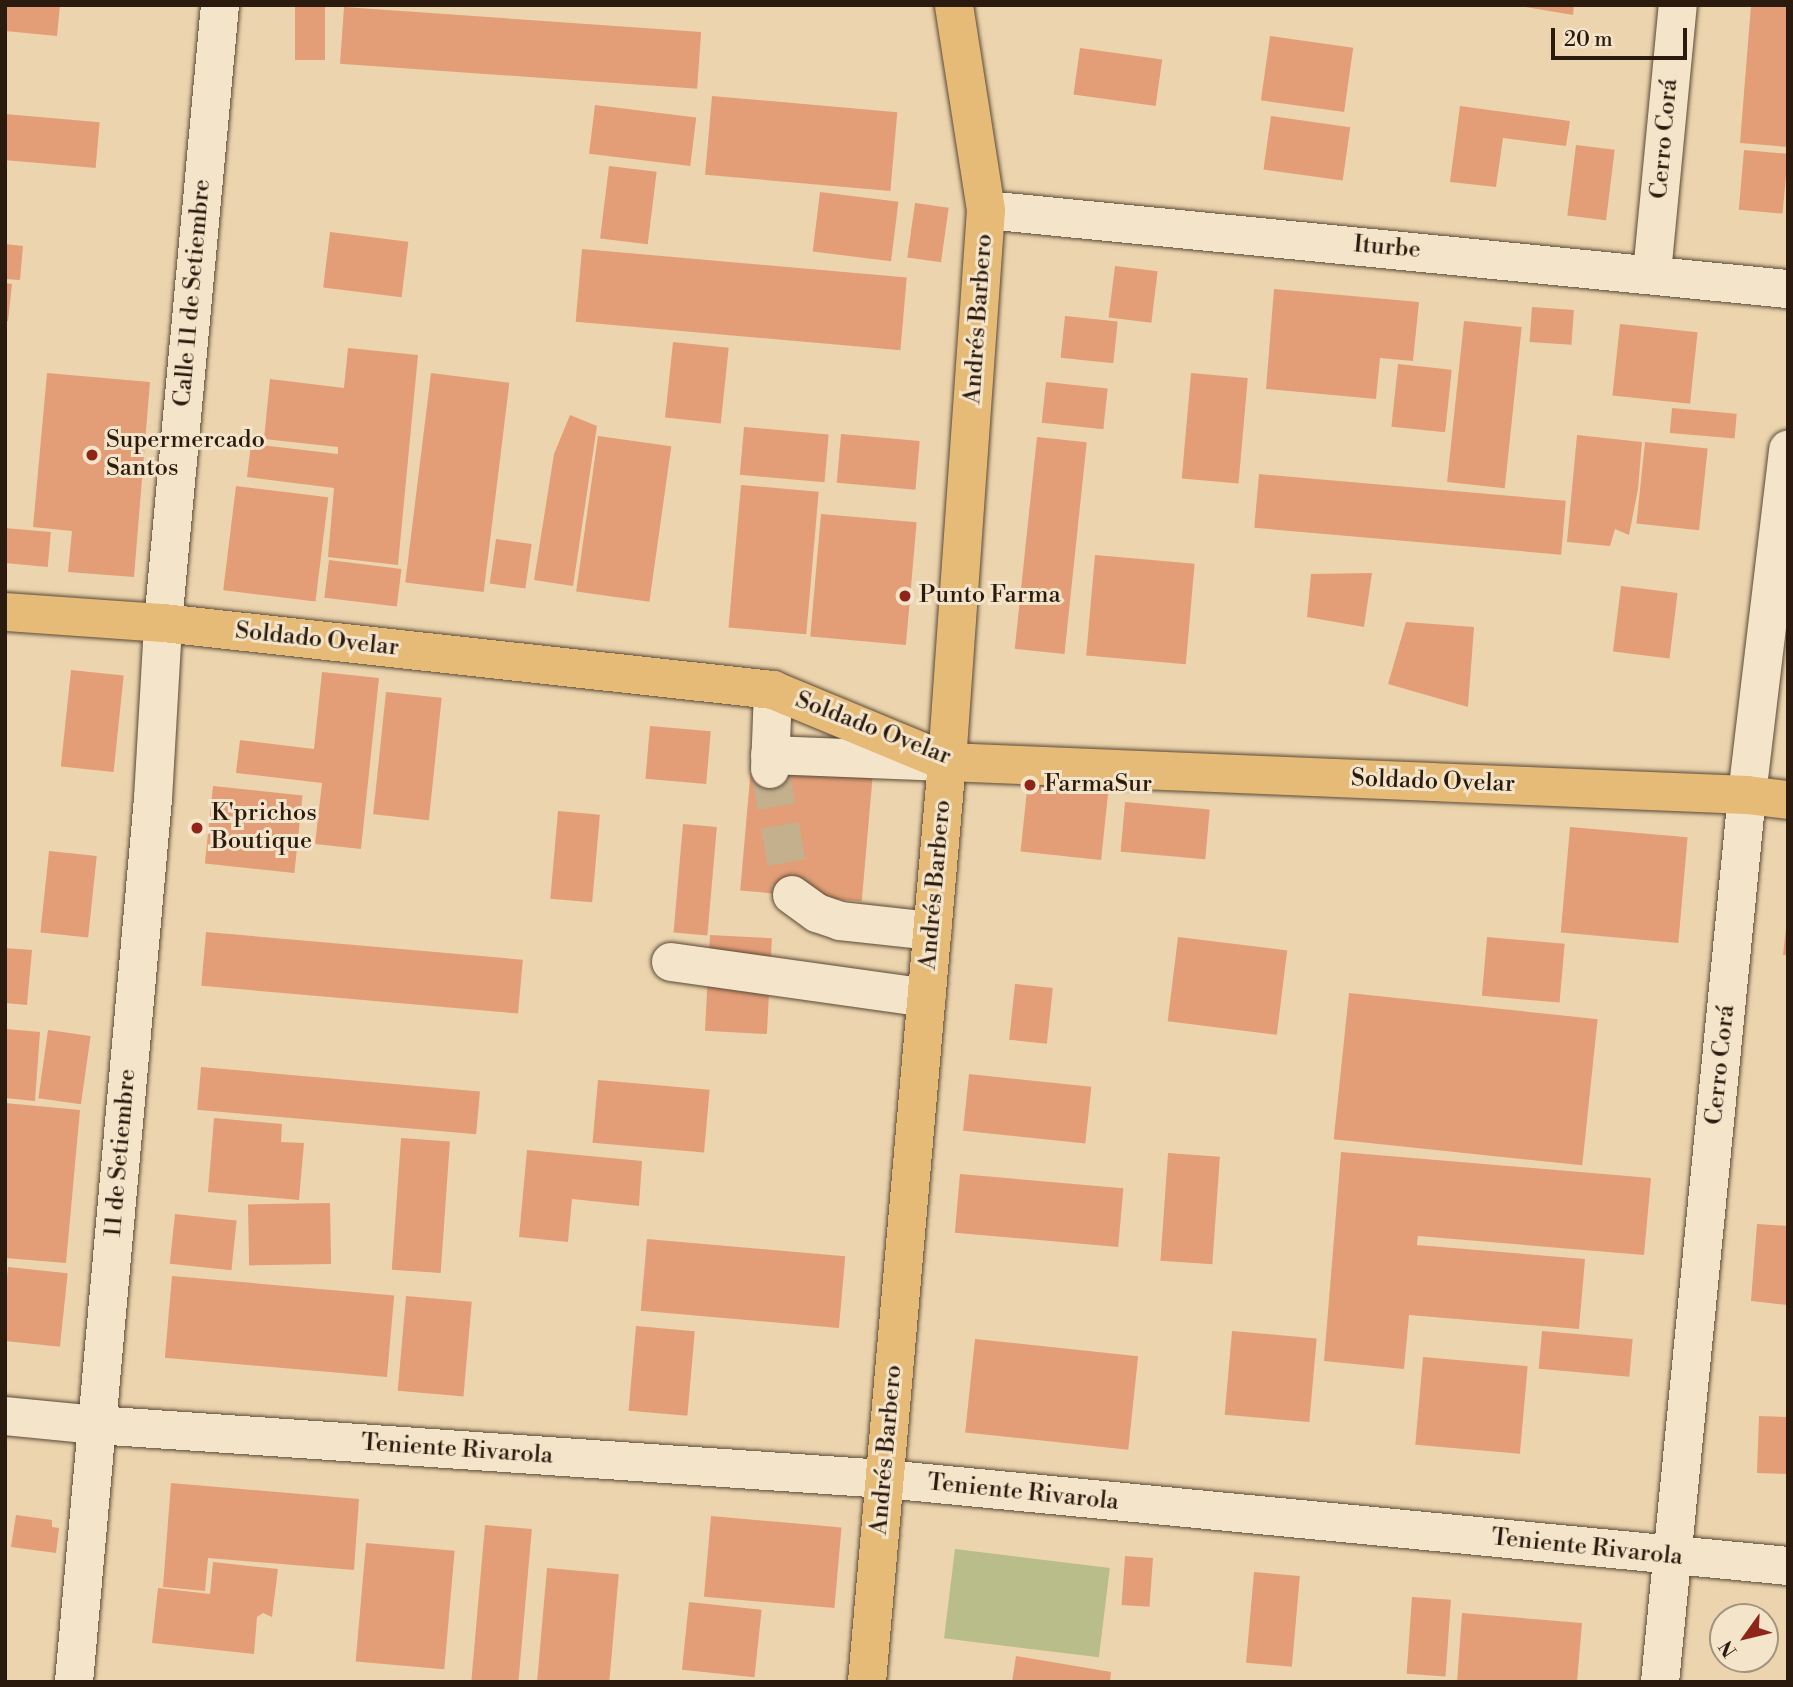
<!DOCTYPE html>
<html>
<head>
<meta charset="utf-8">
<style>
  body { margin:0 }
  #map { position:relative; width:1793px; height:1687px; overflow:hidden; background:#ecd5ae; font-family:"Libre Bodoni",serif }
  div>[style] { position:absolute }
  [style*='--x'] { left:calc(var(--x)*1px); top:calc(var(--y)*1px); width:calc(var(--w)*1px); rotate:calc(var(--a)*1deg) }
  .green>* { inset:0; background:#b8bd8a; transform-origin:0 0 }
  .building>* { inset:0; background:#e39e77; transform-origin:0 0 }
  .minor-tunnel>* { height:38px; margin-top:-19px; transform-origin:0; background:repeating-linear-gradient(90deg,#c5b08e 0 38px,transparent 0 57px) }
  .roads { filter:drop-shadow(0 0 2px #5b4936) drop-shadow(0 0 2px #5b4936) }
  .minor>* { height:38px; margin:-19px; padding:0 19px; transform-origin:19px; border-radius:19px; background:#f3e4ca }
  .major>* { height:38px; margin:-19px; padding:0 19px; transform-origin:19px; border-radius:19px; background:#e6ba77 }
  .dots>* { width:19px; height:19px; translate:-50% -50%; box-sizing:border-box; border:4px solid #f3e4ca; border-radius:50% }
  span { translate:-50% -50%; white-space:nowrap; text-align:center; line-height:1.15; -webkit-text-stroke:6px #f3e4ca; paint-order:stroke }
  .street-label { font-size:24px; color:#2b1a0e }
  .poi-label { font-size:24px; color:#2b1a0e }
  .left { translate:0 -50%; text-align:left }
  .frame { position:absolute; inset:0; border:7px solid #2b1a0e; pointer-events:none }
  .north { position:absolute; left:1709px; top:1603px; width:70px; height:70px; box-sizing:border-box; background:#f3e4ca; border:2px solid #a3937f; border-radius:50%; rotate:236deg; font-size:19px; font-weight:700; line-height:28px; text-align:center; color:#2b1a0e }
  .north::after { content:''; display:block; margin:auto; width:24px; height:32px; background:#8f2418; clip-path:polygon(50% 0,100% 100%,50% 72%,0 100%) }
  .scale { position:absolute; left:1551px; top:28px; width:136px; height:32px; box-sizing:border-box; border:4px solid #2b1a0e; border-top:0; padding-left:9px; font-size:21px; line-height:24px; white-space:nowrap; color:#2b1a0e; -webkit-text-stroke:5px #f3e4ca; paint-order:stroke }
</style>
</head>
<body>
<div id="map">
  <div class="green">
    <i style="left:955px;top:1549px;width:156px;height:90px;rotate:7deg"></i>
  </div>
  <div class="building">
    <i style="clip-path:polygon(5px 5px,60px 5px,57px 36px,5px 31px)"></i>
    <i style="left:295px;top:5px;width:30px;height:55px"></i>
    <i style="clip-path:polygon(1513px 5px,1574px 5px,1573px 15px)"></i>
    <i style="clip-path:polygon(1751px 5px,1788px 5px,1788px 147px,1740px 143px)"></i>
    <i style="left:344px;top:7px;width:358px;height:57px;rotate:4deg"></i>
    <i style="left:1270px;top:36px;width:84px;height:65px;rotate:8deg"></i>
    <i style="left:1080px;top:48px;width:83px;height:47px;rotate:8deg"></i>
    <i style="left:712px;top:96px;width:186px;height:79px;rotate:5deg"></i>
    <i style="left:595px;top:105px;width:102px;height:49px;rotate:7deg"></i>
    <i style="clip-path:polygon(1460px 106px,1570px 121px,1566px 146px,1503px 138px,1496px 187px,1450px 182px)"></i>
    <i style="left:5px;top:114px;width:95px;height:46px;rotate:5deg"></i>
    <i style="left:1271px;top:116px;width:80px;height:54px;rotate:8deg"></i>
    <i style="left:1576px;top:145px;width:39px;height:71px;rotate:7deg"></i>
    <i style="left:1744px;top:150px;width:44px;height:60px;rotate:5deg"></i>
    <i style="left:609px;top:166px;width:48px;height:73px;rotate:7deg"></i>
    <i style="left:820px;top:192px;width:79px;height:60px;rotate:7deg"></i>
    <i style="left:915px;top:203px;width:34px;height:55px;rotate:8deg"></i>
    <i style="left:330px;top:232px;width:79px;height:56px;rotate:7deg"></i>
    <i style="clip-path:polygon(5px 244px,23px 246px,20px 280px,5px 279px)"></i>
    <i style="left:582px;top:249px;width:326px;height:73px;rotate:5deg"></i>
    <i style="left:1115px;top:266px;width:43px;height:52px;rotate:7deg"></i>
    <i style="clip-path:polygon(5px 283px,12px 284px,8px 321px,5px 321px)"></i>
    <i style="clip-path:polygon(1274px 289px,1419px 302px,1413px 361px,1380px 358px,1376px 399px,1266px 389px)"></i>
    <i style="left:1532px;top:307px;width:42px;height:35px;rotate:4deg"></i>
    <i style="left:1065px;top:316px;width:53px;height:42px;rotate:6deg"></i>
    <i style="left:1464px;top:321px;width:58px;height:162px;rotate:6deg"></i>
    <i style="left:1620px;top:324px;width:78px;height:72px;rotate:6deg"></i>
    <i style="left:673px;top:342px;width:56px;height:76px;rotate:6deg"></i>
    <i style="clip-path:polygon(348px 348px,418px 355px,398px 565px,328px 557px,334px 488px,247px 477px,251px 444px,338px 454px,338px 447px,264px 439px,270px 379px,344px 388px)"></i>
    <i style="left:1398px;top:364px;width:54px;height:63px;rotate:6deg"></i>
    <i style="clip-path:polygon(47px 373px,150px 382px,134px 577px,68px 572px,72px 531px,33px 527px)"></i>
    <i style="left:431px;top:373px;width:79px;height:211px;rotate:7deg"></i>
    <i style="left:1191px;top:373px;width:57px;height:106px;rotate:5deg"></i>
    <i style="left:1046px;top:382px;width:62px;height:41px;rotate:6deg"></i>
    <i style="left:1672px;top:408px;width:65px;height:25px;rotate:5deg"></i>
    <i style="clip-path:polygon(570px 415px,597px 426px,573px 586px,534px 580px,554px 454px)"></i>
    <i style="left:744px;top:427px;width:85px;height:48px;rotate:5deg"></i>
    <i style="left:841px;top:434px;width:79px;height:49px;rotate:5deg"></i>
    <i style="clip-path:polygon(1577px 435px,1642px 442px,1638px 489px,1629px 535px,1615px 529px,1610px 546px,1567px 542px)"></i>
    <i style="left:598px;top:436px;width:74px;height:157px;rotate:8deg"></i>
    <i style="left:1037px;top:437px;width:50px;height:213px;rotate:6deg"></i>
    <i style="left:1645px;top:442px;width:63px;height:82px;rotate:6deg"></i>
    <i style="left:1259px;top:474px;width:308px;height:54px;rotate:5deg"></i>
    <i style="left:741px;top:485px;width:78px;height:143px;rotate:5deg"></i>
    <i style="left:236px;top:486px;width:93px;height:105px;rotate:7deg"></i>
    <i style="left:821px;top:514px;width:96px;height:123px;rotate:5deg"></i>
    <i style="left:5px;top:528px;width:46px;height:35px;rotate:5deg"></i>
    <i style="left:496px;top:539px;width:36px;height:45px;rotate:8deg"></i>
    <i style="left:1095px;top:555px;width:100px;height:101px;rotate:5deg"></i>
    <i style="left:329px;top:560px;width:73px;height:38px;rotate:7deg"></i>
    <i style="clip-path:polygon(1372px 573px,1364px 627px,1307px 617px,1311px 574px)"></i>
    <i style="left:1621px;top:586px;width:57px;height:66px;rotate:7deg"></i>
    <i style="clip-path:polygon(1406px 622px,1474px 627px,1468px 707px,1388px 684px)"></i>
    <i style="left:71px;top:670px;width:53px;height:97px;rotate:6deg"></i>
    <i style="clip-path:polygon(322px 672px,379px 678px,361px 849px,315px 844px,322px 783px,236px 773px,240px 740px,314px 749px)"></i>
    <i style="left:386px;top:692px;width:56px;height:123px;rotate:6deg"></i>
    <i style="left:650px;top:726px;width:61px;height:53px;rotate:5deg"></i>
    <i style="left:1031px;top:752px;width:81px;height:100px;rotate:6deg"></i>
    <i style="left:751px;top:767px;width:122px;height:124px;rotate:5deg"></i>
    <i style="left:213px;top:786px;width:90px;height:78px;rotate:6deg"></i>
    <i style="left:1125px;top:802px;width:85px;height:50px;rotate:5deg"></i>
    <i style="left:558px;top:811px;width:42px;height:88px;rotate:5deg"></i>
    <i style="left:683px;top:824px;width:34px;height:109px;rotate:5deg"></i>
    <i style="left:1570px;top:827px;width:118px;height:106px;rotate:5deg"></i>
    <i style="left:49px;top:851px;width:48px;height:82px;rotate:6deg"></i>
    <i style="clip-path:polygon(1786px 928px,1788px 929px,1788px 955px,1783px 955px)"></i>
    <i style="left:206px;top:932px;width:318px;height:54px;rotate:5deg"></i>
    <i style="left:710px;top:935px;width:62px;height:96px;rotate:3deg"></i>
    <i style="left:1178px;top:937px;width:110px;height:85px;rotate:7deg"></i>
    <i style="left:1487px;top:937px;width:78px;height:59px;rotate:5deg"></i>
    <i style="clip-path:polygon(5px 948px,32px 950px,27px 1005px,5px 1003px)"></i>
    <i style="left:1015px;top:984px;width:38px;height:56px;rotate:6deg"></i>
    <i style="left:1349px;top:993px;width:250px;height:147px;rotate:6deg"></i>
    <i style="clip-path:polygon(5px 1029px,40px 1032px,35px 1101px,5px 1098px)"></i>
    <i style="left:48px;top:1030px;width:43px;height:69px;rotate:8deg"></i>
    <i style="left:201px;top:1067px;width:280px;height:43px;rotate:5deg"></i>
    <i style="left:969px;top:1074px;width:123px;height:57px;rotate:6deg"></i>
    <i style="left:598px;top:1080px;width:112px;height:63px;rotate:5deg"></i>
    <i style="clip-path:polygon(5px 1103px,80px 1110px,66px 1263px,5px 1258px)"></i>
    <i style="clip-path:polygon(214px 1118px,282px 1124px,281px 1142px,304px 1143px,299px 1200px,208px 1192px)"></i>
    <i style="left:401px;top:1138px;width:49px;height:132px;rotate:4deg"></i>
    <i style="clip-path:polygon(527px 1150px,642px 1161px,639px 1206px,572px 1199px,568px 1242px,519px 1237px)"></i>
    <i style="clip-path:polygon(1341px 1152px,1651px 1178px,1644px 1255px,1418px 1236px,1417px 1245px,1585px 1259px,1579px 1329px,1409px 1315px,1404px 1369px,1324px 1361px)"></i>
    <i style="left:1168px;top:1153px;width:52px;height:108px;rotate:4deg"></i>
    <i style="left:960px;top:1174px;width:164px;height:59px;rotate:5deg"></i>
    <i style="left:330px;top:1203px;width:61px;height:82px;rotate:89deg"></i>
    <i style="left:175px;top:1214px;width:62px;height:50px;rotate:6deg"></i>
    <i style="clip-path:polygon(1757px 1224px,1788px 1226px,1788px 1305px,1751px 1301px)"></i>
    <i style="left:647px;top:1239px;width:199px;height:72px;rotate:5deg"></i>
    <i style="left:8px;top:1267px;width:60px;height:74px;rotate:6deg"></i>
    <i style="left:172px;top:1276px;width:223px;height:82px;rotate:5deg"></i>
    <i style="left:406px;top:1296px;width:66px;height:95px;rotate:5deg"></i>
    <i style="left:636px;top:1326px;width:59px;height:85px;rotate:5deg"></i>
    <i style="left:1232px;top:1331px;width:85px;height:84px;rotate:5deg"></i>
    <i style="left:1542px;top:1331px;width:91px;height:38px;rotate:5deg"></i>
    <i style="left:975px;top:1339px;width:164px;height:94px;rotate:6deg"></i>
    <i style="left:1423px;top:1357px;width:105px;height:88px;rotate:5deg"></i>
    <i style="left:1759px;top:1416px;width:29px;height:57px;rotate:2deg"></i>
    <i style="clip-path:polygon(171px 1483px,359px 1499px,354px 1570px,208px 1558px,205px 1591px,163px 1587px)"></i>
    <i style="clip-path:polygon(16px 1515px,52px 1520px,52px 1527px,59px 1528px,56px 1553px,11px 1547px)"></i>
    <i style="left:711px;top:1516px;width:131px;height:81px;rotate:5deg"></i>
    <i style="left:485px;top:1525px;width:47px;height:157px;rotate:5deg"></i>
    <i style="left:366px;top:1543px;width:89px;height:119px;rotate:5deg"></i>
    <i style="left:1125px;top:1556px;width:28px;height:49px;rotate:4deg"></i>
    <i style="clip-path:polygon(213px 1562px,278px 1569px,272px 1617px,263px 1613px,257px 1617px,254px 1654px,152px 1643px,158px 1588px,210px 1594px)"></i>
    <i style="left:547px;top:1568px;width:72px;height:114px;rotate:5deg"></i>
    <i style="left:1254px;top:1572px;width:46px;height:91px;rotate:5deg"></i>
    <i style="left:1412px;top:1597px;width:39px;height:77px;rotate:4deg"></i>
    <i style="left:689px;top:1602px;width:73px;height:68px;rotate:6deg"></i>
    <i style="clip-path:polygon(1462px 1613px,1582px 1623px,1577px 1682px,1457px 1682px)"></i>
    <i style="clip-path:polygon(1016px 1656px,1111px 1672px,1110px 1682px,1012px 1682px)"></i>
  </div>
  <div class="minor-tunnel">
    <i style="--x:770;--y:769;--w:128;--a:80.1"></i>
  </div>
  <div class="roads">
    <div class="minor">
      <i style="--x:986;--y:210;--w:806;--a:5.63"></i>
      <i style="--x:1652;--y:273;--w:269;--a:-84.5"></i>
      <i style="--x:770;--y:755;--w:175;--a:2.3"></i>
      <i style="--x:770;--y:769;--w:79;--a:-87.8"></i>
      <i style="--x:792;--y:895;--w:31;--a:36"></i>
      <i style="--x:817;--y:913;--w:24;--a:19"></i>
      <i style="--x:840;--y:921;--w:93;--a:6.2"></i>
      <i style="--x:671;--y:962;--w:258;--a:8"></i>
      <i style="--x:5;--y:1416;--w:91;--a:5.6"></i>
      <i style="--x:96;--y:1425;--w:791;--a:3.92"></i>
      <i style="--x:885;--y:1479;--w:907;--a:5.5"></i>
      <i style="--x:74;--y:1682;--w:887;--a:-84.89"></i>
      <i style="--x:153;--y:799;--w:176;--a:-86.7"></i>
      <i style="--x:163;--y:623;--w:621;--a:-84.73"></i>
      <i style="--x:1660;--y:1682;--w:891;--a:-84.4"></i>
      <i style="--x:1747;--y:795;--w:348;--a:-83.2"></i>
    </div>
    <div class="major">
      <i style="--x:5;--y:612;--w:158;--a:4"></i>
      <i style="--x:163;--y:623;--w:614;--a:6.27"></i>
      <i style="--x:773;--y:690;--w:188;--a:22.5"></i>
      <i style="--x:947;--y:762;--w:801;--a:2.36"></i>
      <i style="--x:1747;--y:795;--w:41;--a:7"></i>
      <i style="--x:867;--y:1682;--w:923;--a:-85.03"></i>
      <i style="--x:947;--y:762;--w:553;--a:-85.96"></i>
      <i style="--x:986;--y:210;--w:207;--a:-98.9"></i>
    </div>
  </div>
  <div class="dots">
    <i style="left:92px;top:455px;background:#8f2418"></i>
    <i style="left:905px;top:596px;background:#8f2418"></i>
    <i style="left:1030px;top:785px;background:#8f2418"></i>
    <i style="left:197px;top:828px;background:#8f2418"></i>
  </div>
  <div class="street-label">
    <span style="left:1665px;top:139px;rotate:-85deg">Cerro Corá</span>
    <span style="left:1387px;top:248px;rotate:5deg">Iturbe</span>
    <span style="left:193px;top:293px;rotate:-85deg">Calle 11 de Setiembre</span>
    <span style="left:979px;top:319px;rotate:-86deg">Andrés Barbero</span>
    <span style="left:317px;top:640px;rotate:6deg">Soldado Ovelar</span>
    <span style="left:873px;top:729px;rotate:21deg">Soldado Ovelar</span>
    <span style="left:1433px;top:782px;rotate:2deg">Soldado Ovelar</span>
    <span style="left:936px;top:885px;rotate:-85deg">Andrés Barbero</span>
    <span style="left:1721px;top:1065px;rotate:-84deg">Cerro Corá</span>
    <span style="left:121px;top:1153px;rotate:-85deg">11 de Setiembre</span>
    <span style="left:457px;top:1450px;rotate:4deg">Teniente Rivarola</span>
    <span style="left:887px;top:1450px;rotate:-85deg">Andrés Barbero</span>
    <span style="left:1023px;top:1493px;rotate:6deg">Teniente Rivarola</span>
    <span style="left:1587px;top:1548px;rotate:6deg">Teniente Rivarola</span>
  </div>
  <div class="poi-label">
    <span class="left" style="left:106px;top:455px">Supermercado<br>Santos</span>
    <span class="left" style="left:919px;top:596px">Punto Farma</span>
    <span class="left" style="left:1044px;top:785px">FarmaSur</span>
    <span class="left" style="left:211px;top:828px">K'prichos<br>Boutique</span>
  </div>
  <div class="frame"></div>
  <div class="north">N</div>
  <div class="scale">20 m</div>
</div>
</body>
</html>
